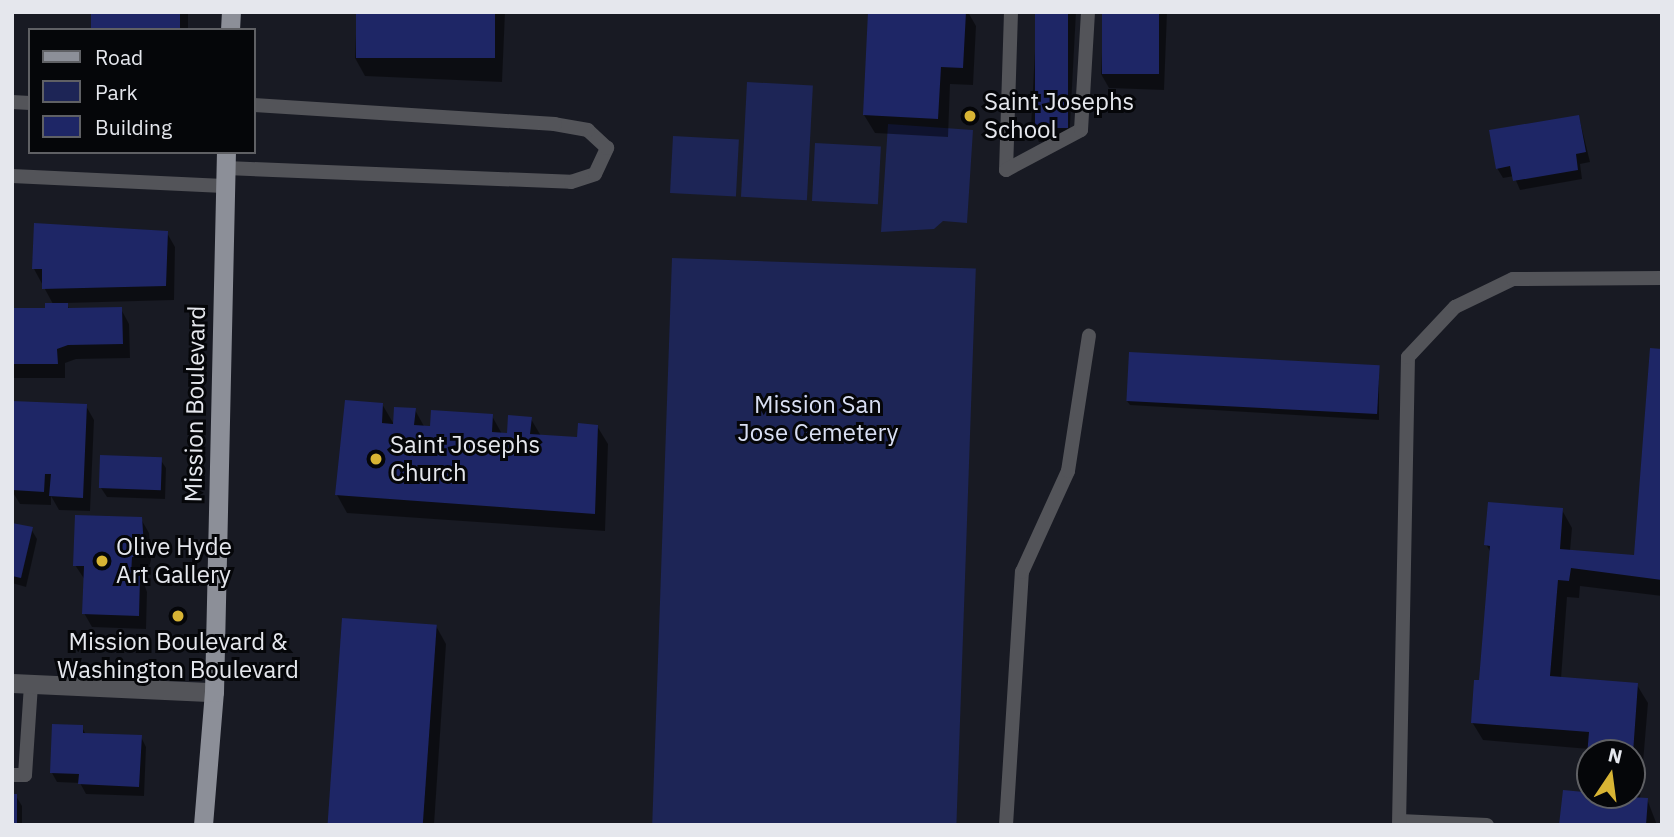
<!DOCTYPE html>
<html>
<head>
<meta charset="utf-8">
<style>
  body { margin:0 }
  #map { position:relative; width:1674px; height:837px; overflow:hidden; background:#181a23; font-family:"IBM Plex Sans",sans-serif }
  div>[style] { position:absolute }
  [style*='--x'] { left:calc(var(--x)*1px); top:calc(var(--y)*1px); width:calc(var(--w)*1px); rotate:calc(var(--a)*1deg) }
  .green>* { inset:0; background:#1d2556; transform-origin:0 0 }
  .shadow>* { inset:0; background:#0007; transform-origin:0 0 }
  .building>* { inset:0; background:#1e2666; transform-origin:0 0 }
  .service>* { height:14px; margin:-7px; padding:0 7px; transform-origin:7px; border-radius:7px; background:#535459 }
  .tertiary>* { height:19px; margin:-9.5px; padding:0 9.5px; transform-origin:9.5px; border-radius:9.5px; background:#535459 }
  .primary>* { height:19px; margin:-9.5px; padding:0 9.5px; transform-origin:9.5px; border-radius:9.5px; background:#8c8f98 }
  .dots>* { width:19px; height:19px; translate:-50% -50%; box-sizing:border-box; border:4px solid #050609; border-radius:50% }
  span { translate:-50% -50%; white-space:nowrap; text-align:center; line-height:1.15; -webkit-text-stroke:6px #050609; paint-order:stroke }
  .poi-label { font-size:24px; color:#e5e7ed }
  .left { translate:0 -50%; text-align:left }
  .street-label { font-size:24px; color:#e5e7ed }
  .park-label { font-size:24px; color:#d9dff3 }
  .frame { position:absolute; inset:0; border:14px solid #e5e7ed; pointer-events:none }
  .legend { position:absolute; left:28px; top:28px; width:228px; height:126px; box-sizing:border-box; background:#050609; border:2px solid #5f6064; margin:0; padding:9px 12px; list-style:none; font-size:21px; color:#e5e7ed }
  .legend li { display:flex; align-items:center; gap:14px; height:35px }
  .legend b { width:35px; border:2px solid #5f6064 }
  .north { position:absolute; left:1576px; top:739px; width:70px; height:70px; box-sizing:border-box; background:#050609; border:2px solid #5f6064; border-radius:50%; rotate:13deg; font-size:19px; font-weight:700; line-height:28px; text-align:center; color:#e5e7ed }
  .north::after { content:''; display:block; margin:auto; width:24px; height:32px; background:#d8b434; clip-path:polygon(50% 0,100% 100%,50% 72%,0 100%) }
</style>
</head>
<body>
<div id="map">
  <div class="green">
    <i style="left:747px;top:82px;width:66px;height:115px;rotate:3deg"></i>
    <i style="clip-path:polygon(888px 124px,973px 130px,967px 223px,943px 221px,934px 229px,881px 232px)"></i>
    <i style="left:673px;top:136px;width:66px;height:57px;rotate:3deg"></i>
    <i style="left:815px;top:143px;width:66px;height:58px;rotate:3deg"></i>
    <i style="left:672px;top:258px;width:304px;height:567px;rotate:2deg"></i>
  </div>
  <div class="shadow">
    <i style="left:92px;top:12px;width:96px;height:18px"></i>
    <i style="clip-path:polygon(357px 12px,505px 12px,502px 82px,365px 76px,355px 58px)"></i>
    <i style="clip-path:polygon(870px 12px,968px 12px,976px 26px,973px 85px,950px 84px,948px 137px,875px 133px,864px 115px)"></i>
    <i style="clip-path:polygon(1037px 12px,1076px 12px,1069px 143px,1039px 142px,1031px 127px)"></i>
    <i style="clip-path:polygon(1104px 12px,1167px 12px,1164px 90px,1109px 88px,1101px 74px)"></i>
    <i style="clip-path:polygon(1579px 117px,1590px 162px,1580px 164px,1582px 179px,1520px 190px,1514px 176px,1503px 178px,1497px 168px)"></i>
    <i style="clip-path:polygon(167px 233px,175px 247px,174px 300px,66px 303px,70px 310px,121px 309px,129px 324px,130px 358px,76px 359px,65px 363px,65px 378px,12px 378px,12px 310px,47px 310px,53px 304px,34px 269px)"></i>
    <i style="clip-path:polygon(evenodd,1662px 351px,1662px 596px,1580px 586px,1579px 598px,1567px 597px,1561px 679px,1637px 685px,1648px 703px,1640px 799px,1647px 799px,1657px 825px,1561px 825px,1586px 794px,1589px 749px,1483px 740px,1472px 722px,1481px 681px,1491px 553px,1486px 544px,1562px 510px,1572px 528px,1570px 551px,1635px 556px,1662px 351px,1590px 753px,1632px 753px,1632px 795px,1590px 795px,1590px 753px)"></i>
    <i style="clip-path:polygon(1379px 369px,1379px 420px,1130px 405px,1127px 401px)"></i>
    <i style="clip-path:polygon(12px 403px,86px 406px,94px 420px,90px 511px,59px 510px,51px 496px,51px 505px,20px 504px,12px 491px)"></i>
    <i style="clip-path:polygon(382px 404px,395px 426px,415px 410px,425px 428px,492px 416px,502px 434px,508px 435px,531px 419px,541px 436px,578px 439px,597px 426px,608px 444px,605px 531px,347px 513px,337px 495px)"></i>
    <i style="clip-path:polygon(160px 459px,166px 468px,165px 499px,107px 497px,101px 488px)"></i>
    <i style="clip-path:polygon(141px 519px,149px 533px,151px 560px,148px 571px,139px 570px,147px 592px,146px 629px,92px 627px,84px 613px,85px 580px,75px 565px)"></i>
    <i style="clip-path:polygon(12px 524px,31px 529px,37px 539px,26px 587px,12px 583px)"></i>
    <i style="clip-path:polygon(436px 626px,446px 644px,434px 825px,329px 825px)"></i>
    <i style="clip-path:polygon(82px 727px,86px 735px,141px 737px,146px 747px,144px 796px,86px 794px,80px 783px,57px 782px,52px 773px)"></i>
    <i style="clip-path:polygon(16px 796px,22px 806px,22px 825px,12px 825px)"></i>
  </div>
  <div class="building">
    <i style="left:91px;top:12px;width:89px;height:18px"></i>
    <i style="left:356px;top:12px;width:139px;height:46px"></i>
    <i style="clip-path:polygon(868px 12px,966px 12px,963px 68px,941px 67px,938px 119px,863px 115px)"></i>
    <i style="left:1035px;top:12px;width:33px;height:116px"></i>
    <i style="left:1102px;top:12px;width:57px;height:62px"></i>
    <i style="clip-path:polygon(1579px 115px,1586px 152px,1576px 154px,1578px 170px,1513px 181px,1510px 166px,1496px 169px,1489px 130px)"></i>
    <i style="clip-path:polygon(34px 223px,168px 231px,166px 286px,42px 289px,42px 269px,32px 269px)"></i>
    <i style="clip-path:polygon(45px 303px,68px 303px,68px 308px,122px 307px,123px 344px,68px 345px,57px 349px,58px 364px,12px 364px,12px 308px,45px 308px)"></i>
    <i style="clip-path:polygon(1650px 348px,1662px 349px,1662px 580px,1571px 568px,1569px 581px,1558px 580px,1550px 676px,1638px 683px,1633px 753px,1590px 753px,1590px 795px,1648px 798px,1646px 825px,1559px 825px,1563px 790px,1584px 792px,1589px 732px,1471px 723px,1474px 680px,1479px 680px,1490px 546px,1484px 545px,1488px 502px,1563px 508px,1560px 549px,1634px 555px)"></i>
    <i style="left:1129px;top:352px;width:251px;height:49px;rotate:3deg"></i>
    <i style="clip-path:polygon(345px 400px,383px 403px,382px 423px,393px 424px,394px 407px,416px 408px,414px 425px,430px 426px,431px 410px,493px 414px,492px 432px,507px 433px,508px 415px,532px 417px,530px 434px,577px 437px,578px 423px,598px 425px,595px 514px,335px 495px)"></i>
    <i style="clip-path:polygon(12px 401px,87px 404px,83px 498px,49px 496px,51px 474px,45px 474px,44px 492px,12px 490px)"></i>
    <i style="left:100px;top:455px;width:62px;height:33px;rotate:2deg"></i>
    <i style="clip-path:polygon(75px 515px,142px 517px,144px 546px,141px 546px,140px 557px,132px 557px,131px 576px,140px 576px,139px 616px,82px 614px,84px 566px,73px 566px)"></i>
    <i style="clip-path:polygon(12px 523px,33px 527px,21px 578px,12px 576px)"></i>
    <i style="left:342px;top:618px;width:95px;height:207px;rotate:4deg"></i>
    <i style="clip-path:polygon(52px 724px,83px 725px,83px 733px,142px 735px,139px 787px,78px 784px,79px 774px,50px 773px)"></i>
    <i style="left:12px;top:794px;width:5px;height:31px"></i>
  </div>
  <div class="service">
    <i style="--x:1011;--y:12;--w:158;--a:91.8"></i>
    <i style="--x:1006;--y:170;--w:85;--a:-28.1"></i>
    <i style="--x:1081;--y:130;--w:118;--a:-86.6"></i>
    <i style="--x:12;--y:102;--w:18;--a:3"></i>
    <i style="--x:226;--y:168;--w:345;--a:2.3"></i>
    <i style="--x:571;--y:182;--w:25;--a:-18"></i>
    <i style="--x:595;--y:174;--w:29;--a:-65"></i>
    <i style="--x:607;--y:148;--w:26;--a:-137"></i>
    <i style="--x:588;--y:130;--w:34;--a:-170"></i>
    <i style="--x:555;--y:124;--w:302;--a:-176.4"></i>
    <i style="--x:12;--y:176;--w:212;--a:2.7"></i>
    <i style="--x:12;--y:775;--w:13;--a:0"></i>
    <i style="--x:25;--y:775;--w:91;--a:-86.2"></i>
    <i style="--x:1400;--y:821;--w:87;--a:2.6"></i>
    <i style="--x:1006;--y:825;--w:254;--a:-86.4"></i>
    <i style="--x:1022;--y:572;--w:111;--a:-65.5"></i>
    <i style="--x:1068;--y:471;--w:137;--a:-81.2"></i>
    <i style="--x:1399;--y:825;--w:468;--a:-88.9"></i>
    <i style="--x:1408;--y:357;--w:69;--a:-46.8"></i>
    <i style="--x:1455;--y:307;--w:64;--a:-25.8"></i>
    <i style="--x:1513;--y:279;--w:149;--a:-0.4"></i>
  </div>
  <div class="tertiary">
    <i style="--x:12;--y:683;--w:202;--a:2.6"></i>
  </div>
  <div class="primary">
    <i style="--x:230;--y:30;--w:18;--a:-87"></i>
    <i style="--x:203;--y:825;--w:133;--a:-85.3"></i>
    <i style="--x:214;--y:692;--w:540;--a:-88.73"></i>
  </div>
  <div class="dots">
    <i style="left:970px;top:116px;background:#d8b434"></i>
    <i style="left:376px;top:459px;background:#d8b434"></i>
    <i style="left:102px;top:561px;background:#d8b434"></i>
    <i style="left:178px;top:616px;background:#d8b434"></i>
  </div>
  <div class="poi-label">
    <span class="left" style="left:984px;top:116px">Saint Josephs<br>School</span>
    <span class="left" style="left:390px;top:459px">Saint Josephs<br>Church</span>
    <span class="left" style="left:116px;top:561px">Olive Hyde<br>Art Gallery</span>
    <span style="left:178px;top:656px">Mission Boulevard &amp;<br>Washington Boulevard</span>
  </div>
  <div class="street-label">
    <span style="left:195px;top:404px;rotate:-89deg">Mission Boulevard</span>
  </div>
  <div class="park-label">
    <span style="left:818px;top:419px">Mission San<br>Jose Cemetery</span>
  </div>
  <div class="frame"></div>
  <ul class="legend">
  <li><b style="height:9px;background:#8c8f98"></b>Road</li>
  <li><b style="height:19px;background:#1d2556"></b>Park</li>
  <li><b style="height:19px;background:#1e2666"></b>Building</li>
  </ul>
  <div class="north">N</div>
</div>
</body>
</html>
